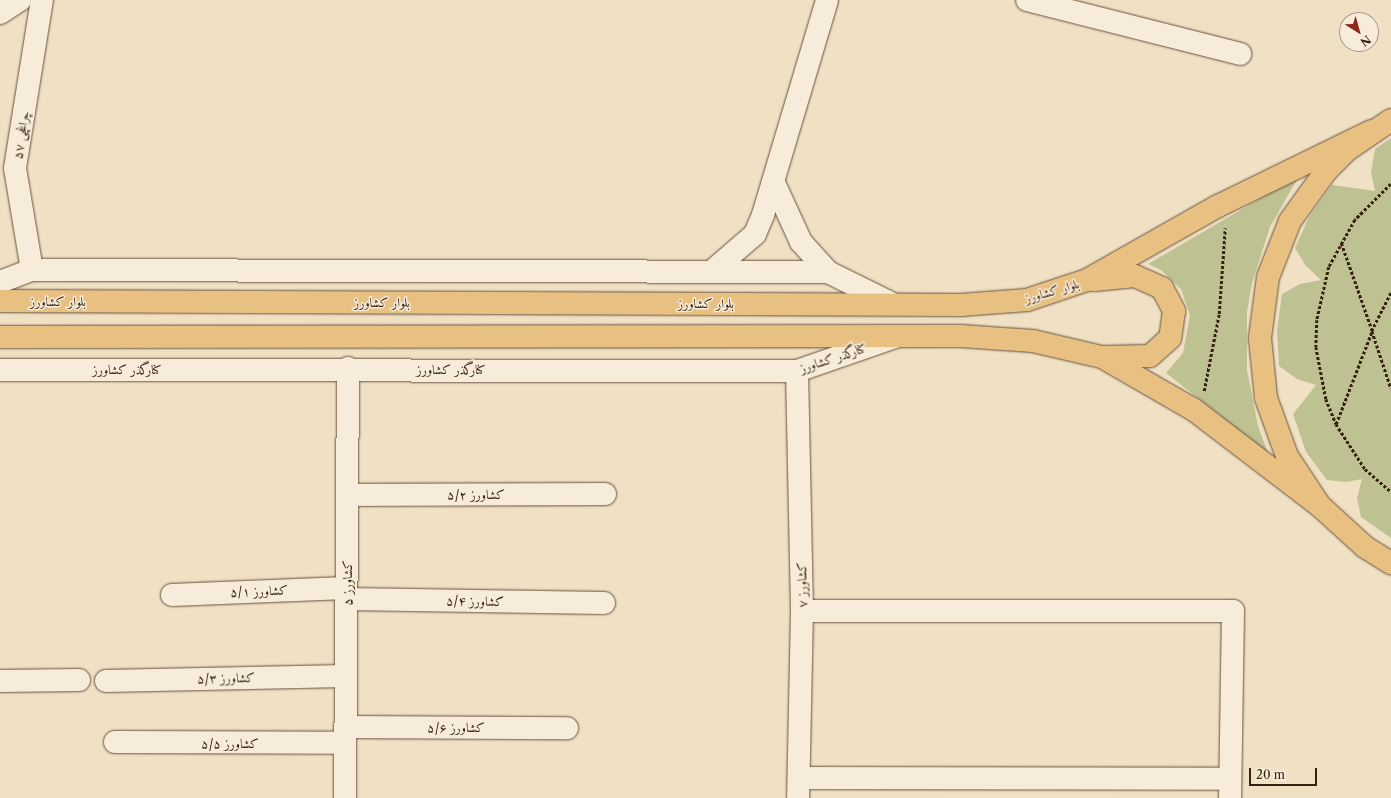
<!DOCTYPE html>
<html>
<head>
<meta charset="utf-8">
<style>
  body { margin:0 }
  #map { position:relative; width:1391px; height:798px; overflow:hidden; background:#f1e1c4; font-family:"Libre Caslon Text",Amiri,serif }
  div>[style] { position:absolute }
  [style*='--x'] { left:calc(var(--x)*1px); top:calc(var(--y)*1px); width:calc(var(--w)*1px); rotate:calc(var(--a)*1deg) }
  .green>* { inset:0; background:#bec191 }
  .path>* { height:2.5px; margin-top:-1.25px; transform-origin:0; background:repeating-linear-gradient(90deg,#382112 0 3px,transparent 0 5px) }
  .roads { filter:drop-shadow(0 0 1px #66513e) drop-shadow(0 0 1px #66513e) }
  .minor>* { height:22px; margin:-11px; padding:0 11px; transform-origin:11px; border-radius:11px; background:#f6ecd9 }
  .major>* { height:22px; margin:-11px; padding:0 11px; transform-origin:11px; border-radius:11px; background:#e8c082 }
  span { translate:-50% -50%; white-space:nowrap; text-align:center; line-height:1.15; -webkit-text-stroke:3px #f6ecd9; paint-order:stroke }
  .street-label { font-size:13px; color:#382112 }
  .north { position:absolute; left:1339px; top:12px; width:40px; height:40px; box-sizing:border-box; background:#f6ecd9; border:1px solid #aa9b89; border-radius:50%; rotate:143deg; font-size:11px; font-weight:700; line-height:16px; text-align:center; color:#382112 }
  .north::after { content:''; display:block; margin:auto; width:14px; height:18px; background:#8f2418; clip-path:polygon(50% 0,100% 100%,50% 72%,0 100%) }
  .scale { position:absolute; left:1249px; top:768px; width:68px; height:18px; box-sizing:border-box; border:2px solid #382112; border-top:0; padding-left:5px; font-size:12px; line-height:14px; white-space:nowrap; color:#382112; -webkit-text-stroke:3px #f6ecd9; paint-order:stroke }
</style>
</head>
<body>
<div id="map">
  <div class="green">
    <i style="clip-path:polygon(1391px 138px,1391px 538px,1361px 517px,1357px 498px,1362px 479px,1346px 482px,1327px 480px,1306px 452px,1293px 414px,1316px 385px,1297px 379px,1279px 366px,1277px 330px,1282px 294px,1300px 284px,1321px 280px,1306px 266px,1295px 248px,1309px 217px,1332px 185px,1375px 191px,1371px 172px,1375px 149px)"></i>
    <i style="clip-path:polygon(1299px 176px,1270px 227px,1252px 283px,1247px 312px,1247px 370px,1258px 426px,1268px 453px,1166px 373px,1183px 353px,1190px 315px,1181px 289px,1161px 270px,1148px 264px)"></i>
  </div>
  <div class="path">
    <i style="--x:1391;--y:184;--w:51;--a:135"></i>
    <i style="--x:1355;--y:220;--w:54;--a:119"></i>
    <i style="--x:1329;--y:267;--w:54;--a:102.8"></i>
    <i style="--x:1317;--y:320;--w:27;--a:92"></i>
    <i style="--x:1316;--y:347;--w:53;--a:79.1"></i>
    <i style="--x:1326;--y:399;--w:27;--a:68"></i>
    <i style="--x:1336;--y:424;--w:54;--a:57.2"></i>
    <i style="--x:1365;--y:469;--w:35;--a:41"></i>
    <i style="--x:1391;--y:293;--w:42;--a:116.6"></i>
    <i style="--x:1372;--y:331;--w:60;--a:71.6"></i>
    <i style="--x:1204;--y:391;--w:78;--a:-79"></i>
    <i style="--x:1219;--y:314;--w:86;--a:-86"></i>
    <i style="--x:1336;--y:424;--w:100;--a:-68.8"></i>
    <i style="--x:1372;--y:331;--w:93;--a:-109.4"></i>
  </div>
  <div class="roads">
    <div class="minor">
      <i style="--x:1027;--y:0;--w:220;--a:14.2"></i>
      <i style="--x:0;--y:13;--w:24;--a:-33"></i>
      <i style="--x:774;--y:183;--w:65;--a:65.4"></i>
      <i style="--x:801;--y:242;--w:40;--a:48"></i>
      <i style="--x:32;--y:270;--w:103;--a:-99.5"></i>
      <i style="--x:15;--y:168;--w:170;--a:-80.9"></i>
      <i style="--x:711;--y:272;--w:58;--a:-40.8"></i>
      <i style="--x:755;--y:234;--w:21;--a:-67"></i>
      <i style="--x:763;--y:215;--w:224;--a:-73.4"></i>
      <i style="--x:0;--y:282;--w:34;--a:-21"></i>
      <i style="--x:32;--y:270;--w:796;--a:0.14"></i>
      <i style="--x:828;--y:272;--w:70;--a:26.2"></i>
      <i style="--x:0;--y:370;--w:797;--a:0.07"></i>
      <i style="--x:797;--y:371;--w:104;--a:-19.1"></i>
      <i style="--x:797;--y:371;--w:240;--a:88.8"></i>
      <i style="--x:802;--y:611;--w:187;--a:91.2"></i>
      <i style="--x:347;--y:495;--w:258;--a:-0.2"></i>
      <i style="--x:172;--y:595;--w:174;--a:-2.3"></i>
      <i style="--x:347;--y:599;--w:257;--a:0.9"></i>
      <i style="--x:802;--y:611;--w:431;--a:0"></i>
      <i style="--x:1233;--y:611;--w:187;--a:90.9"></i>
      <i style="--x:0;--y:681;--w:79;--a:-0.7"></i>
      <i style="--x:106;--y:681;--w:240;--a:-1.2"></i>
      <i style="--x:345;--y:727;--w:222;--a:0.3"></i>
      <i style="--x:115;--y:742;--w:230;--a:0.2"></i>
      <i style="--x:799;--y:778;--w:431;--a:0.1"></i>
      <i style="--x:345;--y:798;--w:430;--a:-89.6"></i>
    </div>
    <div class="major">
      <i style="--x:1391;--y:120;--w:53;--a:145.7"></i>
      <i style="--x:1347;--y:150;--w:30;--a:135"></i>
      <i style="--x:1326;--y:171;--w:62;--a:125.8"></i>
      <i style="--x:1290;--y:221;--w:60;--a:111.4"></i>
      <i style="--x:1268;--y:277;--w:62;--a:97.5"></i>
      <i style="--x:1260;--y:338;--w:60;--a:84.3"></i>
      <i style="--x:1266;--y:398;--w:62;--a:70.1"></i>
      <i style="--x:1287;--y:456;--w:60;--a:56.6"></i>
      <i style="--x:1320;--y:506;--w:61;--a:42.3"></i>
      <i style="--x:1365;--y:547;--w:31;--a:32"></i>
      <i style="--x:1094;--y:280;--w:41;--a:-5.6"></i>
      <i style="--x:1135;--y:276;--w:30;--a:24"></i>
      <i style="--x:1162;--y:288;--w:26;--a:62"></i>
      <i style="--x:1174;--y:311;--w:27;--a:98"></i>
      <i style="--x:1170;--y:338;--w:27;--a:138"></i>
      <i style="--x:1150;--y:356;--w:45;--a:178.7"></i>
      <i style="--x:0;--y:301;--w:961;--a:0.24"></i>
      <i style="--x:961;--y:305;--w:66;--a:-4.3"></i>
      <i style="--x:1027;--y:300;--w:63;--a:-18.4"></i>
      <i style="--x:1087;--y:280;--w:150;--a:-29.5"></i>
      <i style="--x:1218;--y:206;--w:171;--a:-26"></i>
      <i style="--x:0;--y:337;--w:961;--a:-0.06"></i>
      <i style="--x:961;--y:336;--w:72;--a:4"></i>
      <i style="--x:1033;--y:341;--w:71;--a:13.1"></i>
      <i style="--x:1102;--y:357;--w:106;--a:29.9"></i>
      <i style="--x:1194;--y:410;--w:158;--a:37.3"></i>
    </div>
  </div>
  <div class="street-label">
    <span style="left:21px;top:135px;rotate:-81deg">چراغچی ۵۷</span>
    <span style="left:1052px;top:291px;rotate:-16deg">بلوار کشاورز</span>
    <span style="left:58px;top:301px">بلوار کشاورز</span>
    <span style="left:382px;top:302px">بلوار کشاورز</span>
    <span style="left:706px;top:303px">بلوار کشاورز</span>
    <span style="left:833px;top:358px;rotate:-18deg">کنارگذر کشاورز</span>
    <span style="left:127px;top:369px">کنارگذر کشاورز</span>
    <span style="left:451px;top:369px">کنارگذر کشاورز</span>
    <span style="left:476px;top:494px">کشاورز ۵/۲</span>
    <span style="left:347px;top:583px;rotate:-90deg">کشاورز ۵</span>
    <span style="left:802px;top:585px;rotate:-91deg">کشاورز ۷</span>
    <span style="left:259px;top:591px;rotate:-2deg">کشاورز ۵/۱</span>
    <span style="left:475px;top:601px;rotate:1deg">کشاورز ۵/۴</span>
    <span style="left:226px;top:678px;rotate:-1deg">کشاورز ۵/۳</span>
    <span style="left:456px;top:727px">کشاورز ۵/۶</span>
    <span style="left:230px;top:743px">کشاورز ۵/۵</span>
  </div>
  <div class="north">N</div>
  <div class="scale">20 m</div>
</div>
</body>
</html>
